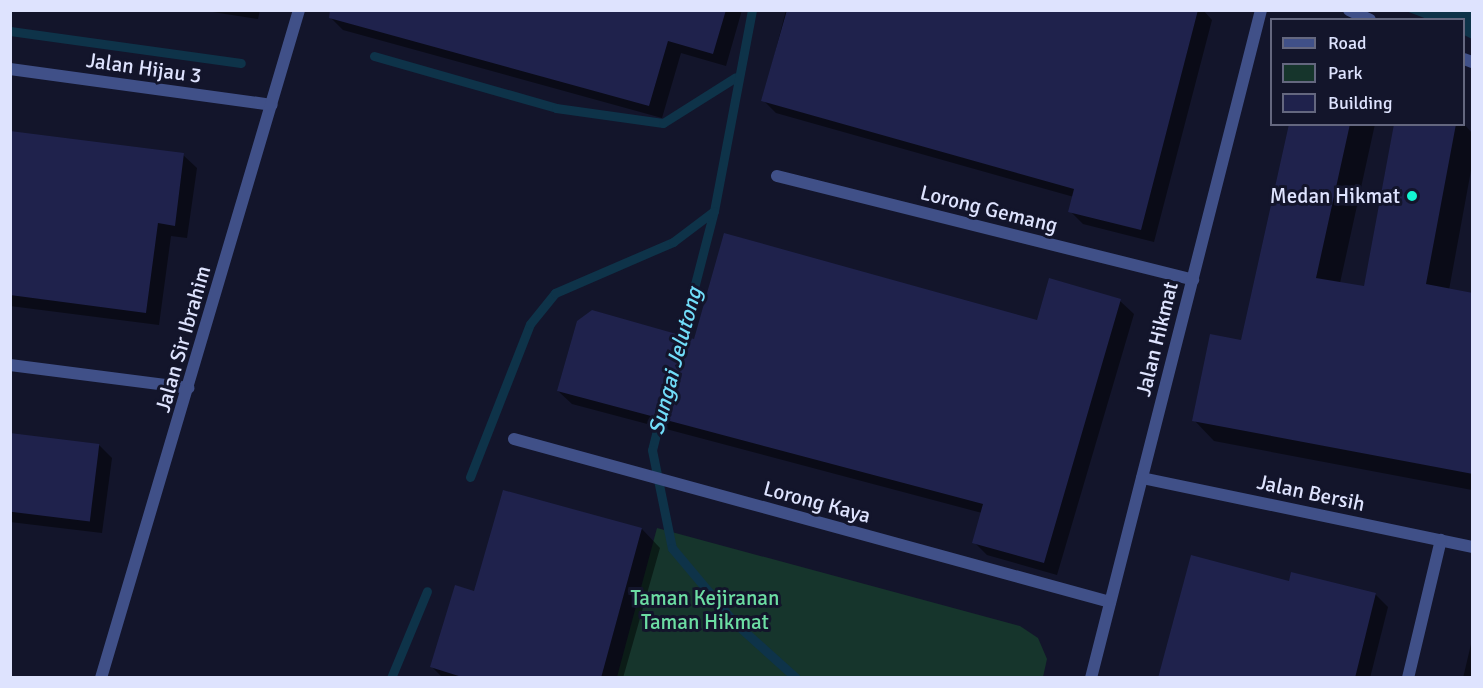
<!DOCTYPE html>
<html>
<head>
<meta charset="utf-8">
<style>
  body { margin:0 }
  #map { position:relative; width:1483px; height:688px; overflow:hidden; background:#13152b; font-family:Signika,sans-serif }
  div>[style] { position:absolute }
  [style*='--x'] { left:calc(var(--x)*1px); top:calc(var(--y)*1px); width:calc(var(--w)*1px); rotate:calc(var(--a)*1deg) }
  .green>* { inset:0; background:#16352c }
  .water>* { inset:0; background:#0e3349 }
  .shadow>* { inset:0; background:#0007 }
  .stream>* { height:9px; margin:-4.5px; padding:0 4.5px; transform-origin:4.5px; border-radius:4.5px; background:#0e3349 }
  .building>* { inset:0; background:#1f224c; transform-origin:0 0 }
  .street>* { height:12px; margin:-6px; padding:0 6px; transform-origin:6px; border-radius:6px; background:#405088 }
  .dots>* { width:16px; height:16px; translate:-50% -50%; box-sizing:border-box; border:3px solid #13152b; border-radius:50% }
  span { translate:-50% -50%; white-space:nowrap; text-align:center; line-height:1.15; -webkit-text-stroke:6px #13152b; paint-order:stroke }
  .street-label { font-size:21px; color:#dee3fe }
  .poi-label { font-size:21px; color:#dee3fe }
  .right { translate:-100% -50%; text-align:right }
  .park-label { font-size:21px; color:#6cdda3 }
  .water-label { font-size:22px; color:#71ddf9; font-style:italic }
  .frame { position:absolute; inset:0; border:12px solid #dee3fe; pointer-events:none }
  .legend { position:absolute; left:1270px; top:18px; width:195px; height:108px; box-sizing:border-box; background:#13152b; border:2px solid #64677f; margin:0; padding:8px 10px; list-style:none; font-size:18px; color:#dee3fe }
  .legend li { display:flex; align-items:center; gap:12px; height:30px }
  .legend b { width:30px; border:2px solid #64677f }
</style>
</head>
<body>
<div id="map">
  <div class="green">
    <i style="clip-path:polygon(657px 528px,1020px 626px,1038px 638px,1047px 659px,1043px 677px,617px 677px)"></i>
  </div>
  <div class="water">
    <i style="clip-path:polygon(1406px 11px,1472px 11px,1472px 39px,1464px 35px,1464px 20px,1427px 19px)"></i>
  </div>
  <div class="shadow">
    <i style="clip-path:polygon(200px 10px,260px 10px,258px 19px)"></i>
    <i style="clip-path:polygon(332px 10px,742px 10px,726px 66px,681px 53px,662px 118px,343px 30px,330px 17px)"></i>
    <i style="clip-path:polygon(786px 10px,1203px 10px,1212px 20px,1154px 242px,1083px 224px,1070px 211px,1074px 197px,776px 113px,763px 100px)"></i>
    <i style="clip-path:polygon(1290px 124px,1375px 124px,1340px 283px,1365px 288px,1396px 124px,1464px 124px,1472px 133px,1472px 165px,1449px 290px,1472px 294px,1472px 490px,1214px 441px,1194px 420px,1242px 342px)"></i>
    <i style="clip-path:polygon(10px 133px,183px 155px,197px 168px,187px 238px,171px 236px,159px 325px,10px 306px)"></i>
    <i style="clip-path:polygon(1120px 301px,1134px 314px,1057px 575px,987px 555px,974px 542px,982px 513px,572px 404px,558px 391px,695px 341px,1038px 321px)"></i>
    <i style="clip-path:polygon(10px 434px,99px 445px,112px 458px,102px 533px,10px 522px)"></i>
    <i style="clip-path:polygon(504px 492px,642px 529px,660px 548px,623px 678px,443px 678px,432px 667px,475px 592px)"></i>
    <i style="clip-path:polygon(1290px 583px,1375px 594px,1388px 607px,1370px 678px,1159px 678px)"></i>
    <i style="clip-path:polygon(1472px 640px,1472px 678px,1463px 678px)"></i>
  </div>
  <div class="stream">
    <i style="--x:10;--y:31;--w:233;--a:7.9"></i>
    <i style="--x:374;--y:56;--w:189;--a:15.9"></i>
    <i style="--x:556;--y:108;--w:108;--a:8"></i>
    <i style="--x:663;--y:123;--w:86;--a:-32.2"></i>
    <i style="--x:679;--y:346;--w:139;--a:-75.5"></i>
    <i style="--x:714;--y:211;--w:205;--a:-79.3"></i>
    <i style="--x:663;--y:406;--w:45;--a:104"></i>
    <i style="--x:652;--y:450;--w:100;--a:78.5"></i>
    <i style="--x:672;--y:548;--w:98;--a:50"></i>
    <i style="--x:735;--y:623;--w:82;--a:42"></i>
    <i style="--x:470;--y:477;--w:164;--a:-68.6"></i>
    <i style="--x:530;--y:324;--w:40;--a:-51"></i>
    <i style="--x:555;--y:293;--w:129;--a:-23.4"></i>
    <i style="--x:673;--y:242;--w:51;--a:-37.1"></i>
    <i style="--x:391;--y:678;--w:94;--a:-67.5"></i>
  </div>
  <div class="building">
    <i style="clip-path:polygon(330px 10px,726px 10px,713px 54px,668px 41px,649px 106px,329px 18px)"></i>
    <i style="clip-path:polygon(787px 10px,1198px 10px,1141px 230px,1068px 212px,1074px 189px,761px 101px)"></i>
    <i style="clip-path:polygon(1289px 124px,1350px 124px,1316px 278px,1364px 286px,1394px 124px,1456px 124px,1426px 284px,1473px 293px,1473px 474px,1192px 421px,1210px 334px,1241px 340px)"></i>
    <i style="clip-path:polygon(10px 131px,184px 153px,175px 226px,158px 223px,146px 313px,10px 295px)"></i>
    <i style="clip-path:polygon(724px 233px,1037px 320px,1049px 278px,1121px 299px,1044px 563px,972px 543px,983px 504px,557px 391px,577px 321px,592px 310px,694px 339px)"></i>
    <i style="left:10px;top:433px;width:90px;height:78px;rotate:7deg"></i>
    <i style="clip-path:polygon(503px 490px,642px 528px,601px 678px,465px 678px,430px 667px,455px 585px,474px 591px)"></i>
    <i style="clip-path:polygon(1191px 555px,1289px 581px,1291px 572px,1376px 593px,1355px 678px,1158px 678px)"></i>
  </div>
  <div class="street">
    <i style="--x:1349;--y:10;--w:23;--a:25"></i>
    <i style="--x:1464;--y:59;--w:9;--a:21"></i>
    <i style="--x:10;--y:69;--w:264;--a:7.8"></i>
    <i style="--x:777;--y:176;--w:429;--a:14"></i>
    <i style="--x:10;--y:365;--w:180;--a:7.3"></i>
    <i style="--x:514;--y:439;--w:618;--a:15.3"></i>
    <i style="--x:1142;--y:478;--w:337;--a:11.8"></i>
    <i style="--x:101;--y:678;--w:697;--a:-73.49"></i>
    <i style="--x:1091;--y:678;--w:689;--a:-75.72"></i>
    <i style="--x:1408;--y:678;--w:142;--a:-76.6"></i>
  </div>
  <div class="dots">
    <i style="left:1412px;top:196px;background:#13f5d1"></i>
  </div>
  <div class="street-label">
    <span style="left:144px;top:68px;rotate:8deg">Jalan Hijau 3</span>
    <span style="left:989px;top:209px;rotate:14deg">Lorong Gemang</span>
    <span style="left:183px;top:339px;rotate:-74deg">Jalan Sir Ibrahim</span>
    <span style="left:1157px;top:339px;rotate:-76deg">Jalan Hikmat</span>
    <span style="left:1311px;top:493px;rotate:12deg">Jalan Bersih</span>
    <span style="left:817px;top:502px;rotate:15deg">Lorong Kaya</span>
  </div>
  <div class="poi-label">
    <span class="right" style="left:1400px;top:196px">Medan Hikmat</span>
  </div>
  <div class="park-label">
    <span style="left:705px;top:610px">Taman Kejiranan<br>Taman Hikmat</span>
  </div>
  <div class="water-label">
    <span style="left:675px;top:361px;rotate:-75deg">Sungai Jelutong</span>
  </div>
  <div class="frame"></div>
  <ul class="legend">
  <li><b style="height:8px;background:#405088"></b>Road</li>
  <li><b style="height:16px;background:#16352c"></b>Park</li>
  <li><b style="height:16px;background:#1f224c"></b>Building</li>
  </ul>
</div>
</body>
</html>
